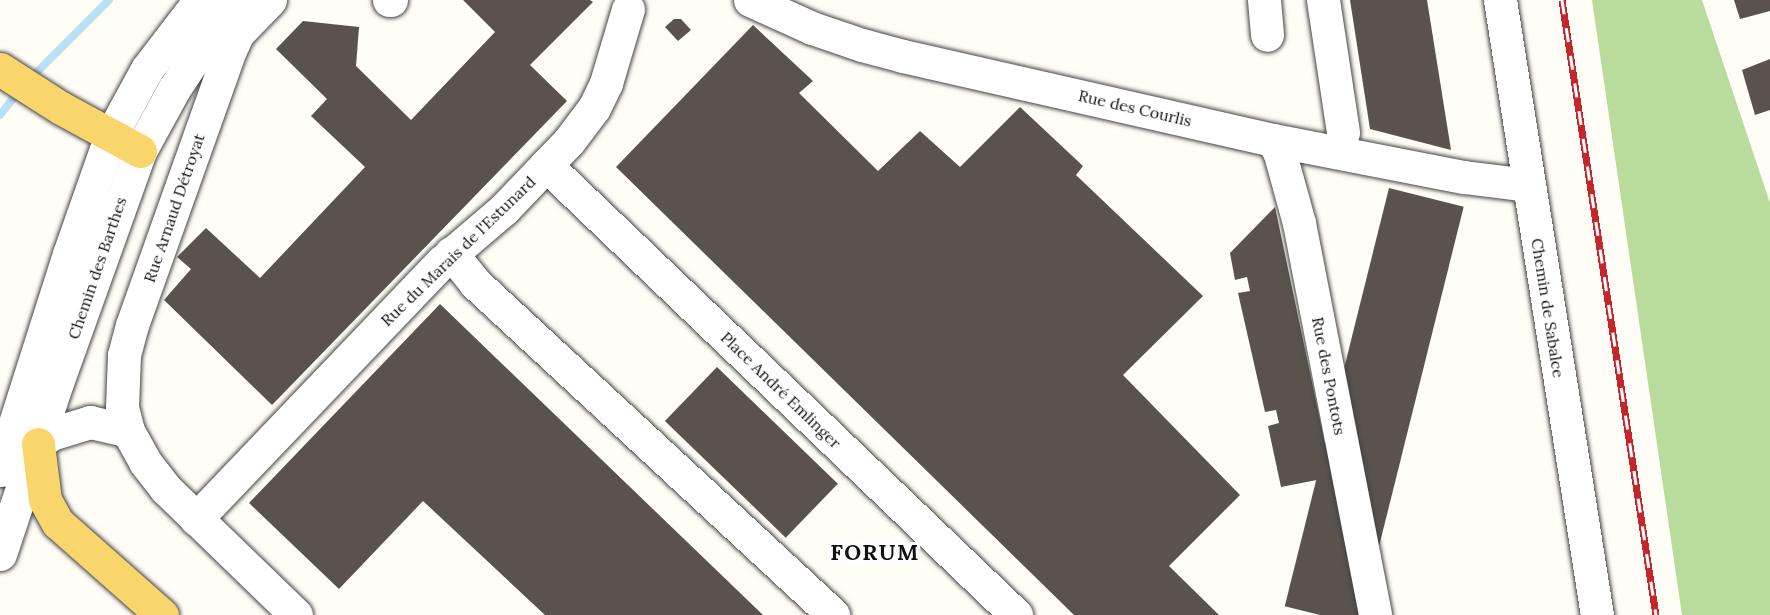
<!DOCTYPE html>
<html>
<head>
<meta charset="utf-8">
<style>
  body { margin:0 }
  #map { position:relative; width:1770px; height:615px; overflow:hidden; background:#fffdf5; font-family:Lora,serif }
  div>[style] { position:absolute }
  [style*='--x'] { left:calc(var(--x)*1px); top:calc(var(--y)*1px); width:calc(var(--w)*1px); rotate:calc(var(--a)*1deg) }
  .forest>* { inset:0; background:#b9dc9c }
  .stream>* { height:8px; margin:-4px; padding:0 4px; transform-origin:4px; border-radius:4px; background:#b9e0f7 }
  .building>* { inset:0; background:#5a524d; transform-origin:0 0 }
  .roads { filter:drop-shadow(0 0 2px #444) drop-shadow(0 0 2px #444) }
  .minor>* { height:33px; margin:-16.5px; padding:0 16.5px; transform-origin:16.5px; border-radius:16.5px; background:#fff }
  .major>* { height:33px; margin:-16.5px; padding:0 16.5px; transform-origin:16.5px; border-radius:16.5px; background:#f9d66b }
  .rail>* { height:7px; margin-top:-3.5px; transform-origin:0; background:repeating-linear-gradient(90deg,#fff 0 14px,#c4262e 0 28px); box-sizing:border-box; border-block:2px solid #c4262e }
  span { translate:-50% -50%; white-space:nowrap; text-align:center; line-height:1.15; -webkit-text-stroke:6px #fff; paint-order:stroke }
  .street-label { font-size:16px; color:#111 }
  .district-label { font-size:22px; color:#111; font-weight:700; letter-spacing:1.5px }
</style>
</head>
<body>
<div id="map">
  <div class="forest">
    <i style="clip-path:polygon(1592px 0,1702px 0,1770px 203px,1770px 615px,1682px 615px)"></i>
  </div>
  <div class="stream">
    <i style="--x:29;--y:80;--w:113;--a:-45"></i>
    <i style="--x:0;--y:115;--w:33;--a:-52"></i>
  </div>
  <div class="building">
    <i style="clip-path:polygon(463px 0,590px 0,593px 2px,530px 65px,567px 101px,272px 405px,164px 300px,191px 269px,177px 257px,206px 228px,260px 278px,365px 167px,311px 116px,327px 99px,276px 49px,303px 21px,359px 27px,356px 66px,411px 120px,495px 32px)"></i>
    <i style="clip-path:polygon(1350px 0,1427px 0,1451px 150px,1370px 129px)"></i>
    <i style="clip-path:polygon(1734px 0,1770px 0,1770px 11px,1740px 19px)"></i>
    <i style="clip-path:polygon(674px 19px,681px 19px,691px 30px,678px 41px,665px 27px)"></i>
    <i style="clip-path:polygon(753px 25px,813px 81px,799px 93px,878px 171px,920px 131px,960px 167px,1020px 107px,1083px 166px,1076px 175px,1203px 296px,1123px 375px,1240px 495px,1169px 566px,1219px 615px,1074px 615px,616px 167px)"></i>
    <i style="clip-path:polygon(1770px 59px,1770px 110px,1755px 115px,1742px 70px)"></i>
    <i style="left:1389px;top:188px;width:77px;height:431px;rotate:14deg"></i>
    <i style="clip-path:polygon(1275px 207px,1332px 477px,1281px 487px,1268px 426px,1279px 423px,1276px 410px,1265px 412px,1238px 293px,1250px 291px,1247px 277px,1235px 280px,1230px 253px)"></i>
    <i style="clip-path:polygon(440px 304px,763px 615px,545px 615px,423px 501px,339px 589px,249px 503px)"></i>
    <i style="left:717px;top:367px;width:168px;height:75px;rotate:44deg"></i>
  </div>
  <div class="roads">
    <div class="minor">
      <i style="--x:270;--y:0;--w:46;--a:134.1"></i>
      <i style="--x:238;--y:33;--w:19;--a:115"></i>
      <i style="--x:230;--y:50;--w:292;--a:109.6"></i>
      <i style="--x:132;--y:325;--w:31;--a:105"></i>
      <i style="--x:124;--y:355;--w:52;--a:92.2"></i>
      <i style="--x:122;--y:407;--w:25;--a:76"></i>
      <i style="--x:128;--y:431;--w:35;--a:61"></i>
      <i style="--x:145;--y:462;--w:34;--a:52"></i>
      <i style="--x:166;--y:489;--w:181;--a:44.1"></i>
      <i style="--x:389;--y:0;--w:2;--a:0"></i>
      <i style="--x:750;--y:0;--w:68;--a:24.3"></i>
      <i style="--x:812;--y:28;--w:53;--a:18.8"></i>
      <i style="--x:862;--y:45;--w:42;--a:15"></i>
      <i style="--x:903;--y:56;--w:379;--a:12.8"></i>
      <i style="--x:1273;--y:140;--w:195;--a:11"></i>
      <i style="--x:1464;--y:177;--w:64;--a:7.1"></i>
      <i style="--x:1264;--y:0;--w:35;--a:85"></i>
      <i style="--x:1323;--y:0;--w:134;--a:81.4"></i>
      <i style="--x:1500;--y:0;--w:623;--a:81.04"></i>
      <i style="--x:1273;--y:140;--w:16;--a:63"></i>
      <i style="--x:1280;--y:154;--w:72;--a:74.6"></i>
      <i style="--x:1299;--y:223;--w:399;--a:79"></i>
      <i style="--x:546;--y:165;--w:651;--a:43.75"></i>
      <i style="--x:451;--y:253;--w:38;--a:51"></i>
      <i style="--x:475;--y:283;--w:488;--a:42.8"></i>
      <i style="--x:38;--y:444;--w:16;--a:-38"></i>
      <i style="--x:51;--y:434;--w:41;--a:-17.1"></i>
      <i style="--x:90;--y:422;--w:39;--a:13"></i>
      <i style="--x:0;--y:470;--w:227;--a:-72.3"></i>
      <i style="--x:69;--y:254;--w:126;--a:-70.6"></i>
      <i style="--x:111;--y:135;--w:75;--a:-61.4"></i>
      <i style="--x:147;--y:69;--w:87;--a:-52.5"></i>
      <i style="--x:196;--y:519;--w:356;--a:-46.3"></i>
      <i style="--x:442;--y:262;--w:82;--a:-40.5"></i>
      <i style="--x:504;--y:209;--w:94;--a:-46.3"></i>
      <i style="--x:569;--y:141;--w:41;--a:-52.9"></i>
      <i style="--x:594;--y:108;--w:28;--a:-64"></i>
      <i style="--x:606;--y:83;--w:77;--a:-73.4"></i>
      <i style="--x:0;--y:554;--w:183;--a:-71.6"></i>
      <i style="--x:58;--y:380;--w:243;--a:-70.3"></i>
      <i style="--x:140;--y:151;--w:71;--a:-61.3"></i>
      <i style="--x:174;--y:89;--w:107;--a:-56.5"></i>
    </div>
    <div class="major">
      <i style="--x:0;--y:69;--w:72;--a:32.6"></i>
      <i style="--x:61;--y:108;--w:90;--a:28.6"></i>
      <i style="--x:38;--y:444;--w:56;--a:82.9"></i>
      <i style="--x:45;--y:500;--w:26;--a:61"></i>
      <i style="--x:58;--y:523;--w:139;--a:41.5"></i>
    </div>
  </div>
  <div class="rail">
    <i style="--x:1562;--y:0;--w:622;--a:81.31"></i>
  </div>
  <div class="street-label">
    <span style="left:1135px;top:108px;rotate:13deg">Rue des Courlis</span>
    <span style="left:174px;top:208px;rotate:-71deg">Rue Arnaud Détroyat</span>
    <span style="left:458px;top:251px;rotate:-44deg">Rue du Marais de l'Estunard</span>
    <span style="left:97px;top:268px;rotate:-71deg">Chemin des Barthes</span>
    <span style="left:1548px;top:308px;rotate:81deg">Chemin de Sabalce</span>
    <span style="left:1329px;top:376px;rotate:79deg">Rue des Pontots</span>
    <span style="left:781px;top:390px;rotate:44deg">Place André Emlinger</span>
  </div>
  <div class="district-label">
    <span style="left:875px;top:553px">FORUM</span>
  </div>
</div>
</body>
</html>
